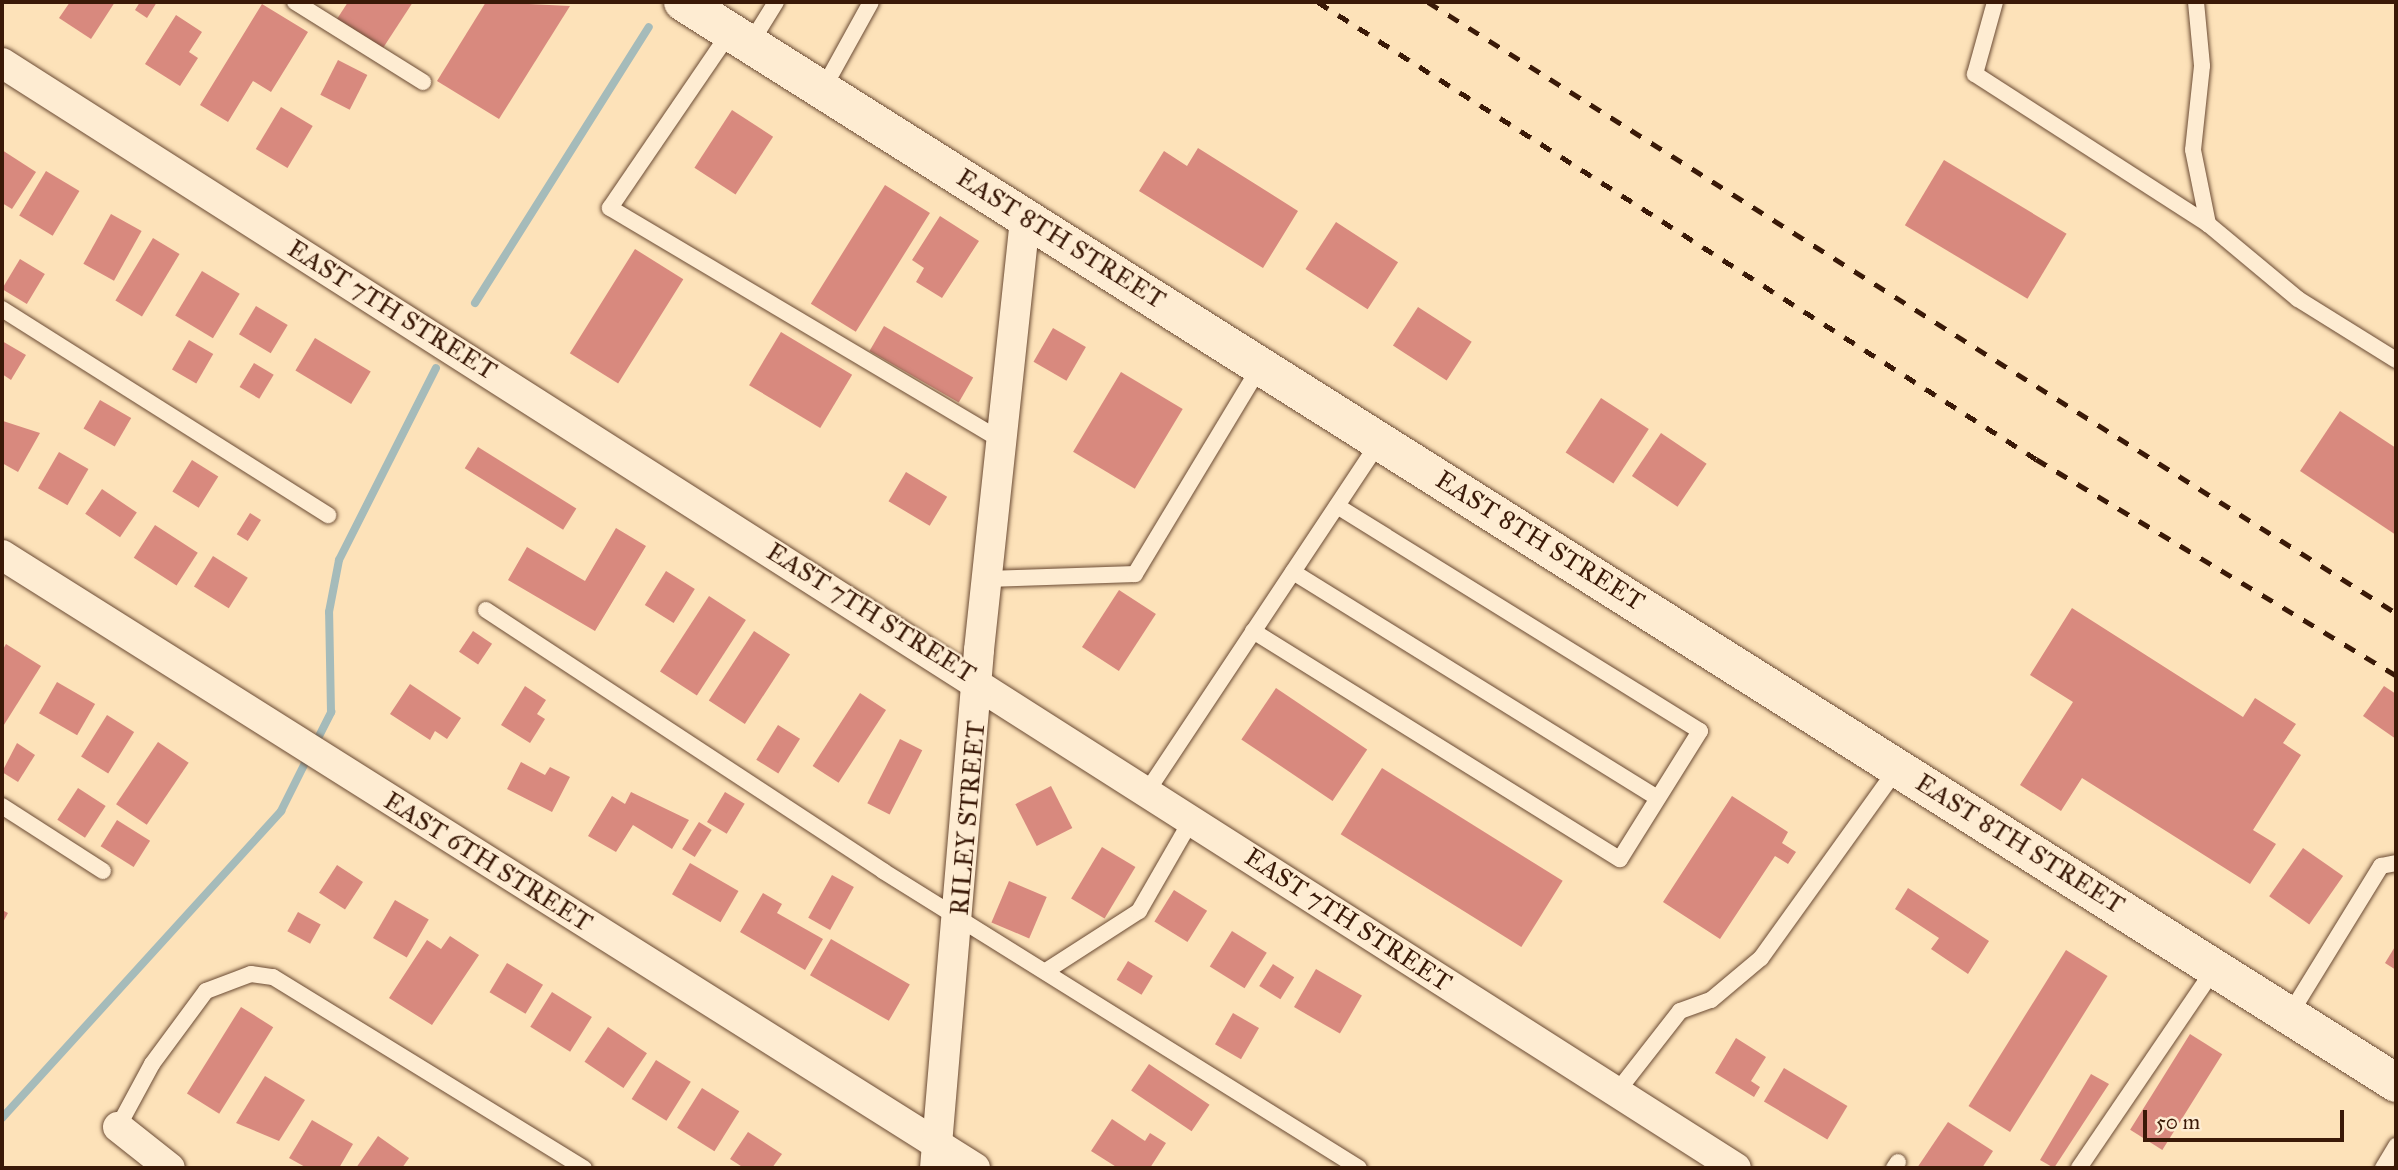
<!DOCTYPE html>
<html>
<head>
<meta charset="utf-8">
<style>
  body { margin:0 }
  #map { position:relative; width:2398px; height:1170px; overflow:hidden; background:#fde2b9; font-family:"IM FELL Great Primer",serif }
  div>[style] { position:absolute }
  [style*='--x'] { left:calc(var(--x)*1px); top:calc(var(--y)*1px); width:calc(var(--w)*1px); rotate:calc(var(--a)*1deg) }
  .stream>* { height:8px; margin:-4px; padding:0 4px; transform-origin:4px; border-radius:4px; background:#a5bbba }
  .building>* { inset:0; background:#d8897e; transform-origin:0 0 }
  .roads { filter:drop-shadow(0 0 2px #6b4b34) drop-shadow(0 0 2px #6b4b34) }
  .lane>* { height:16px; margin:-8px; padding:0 8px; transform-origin:8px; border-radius:8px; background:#feecd2 }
  .street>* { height:30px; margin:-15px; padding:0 15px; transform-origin:15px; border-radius:15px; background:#feecd2 }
  .secondary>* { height:38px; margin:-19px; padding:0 19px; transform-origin:19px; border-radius:19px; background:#feecd2 }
  .rail>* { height:5px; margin-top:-2.5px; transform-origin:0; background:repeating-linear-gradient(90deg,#3a1907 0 12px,transparent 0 24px) }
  span { translate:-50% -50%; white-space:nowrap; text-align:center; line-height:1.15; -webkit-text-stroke:5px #feecd2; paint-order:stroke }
  .street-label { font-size:26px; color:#3a1907 }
  .frame { position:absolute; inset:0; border:4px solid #3a1907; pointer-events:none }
  .scale { position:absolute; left:2143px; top:1110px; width:201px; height:32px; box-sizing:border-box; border:4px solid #3a1907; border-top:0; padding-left:9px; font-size:21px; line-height:24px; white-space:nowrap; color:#3a1907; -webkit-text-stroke:5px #feecd2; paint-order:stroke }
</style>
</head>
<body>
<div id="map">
  <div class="stream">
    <i style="--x:475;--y:303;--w:326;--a:-57.8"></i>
    <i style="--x:315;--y:744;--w:36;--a:-63"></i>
    <i style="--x:331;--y:712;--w:100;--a:-91.1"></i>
    <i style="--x:329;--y:612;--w:53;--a:-79.1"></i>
    <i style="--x:339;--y:560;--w:215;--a:-63.2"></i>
    <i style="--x:2;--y:1118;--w:415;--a:-47.7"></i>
    <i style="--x:281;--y:811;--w:63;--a:-63.4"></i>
  </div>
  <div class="building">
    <i style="clip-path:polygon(70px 2px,115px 2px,91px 39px,59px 18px)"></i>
    <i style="clip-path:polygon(140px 2px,157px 2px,147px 18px,135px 10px)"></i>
    <i style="clip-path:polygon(348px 2px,413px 2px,383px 48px,337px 19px)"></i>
    <i style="clip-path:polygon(486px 2px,570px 6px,499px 119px,437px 81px)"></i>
    <i style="clip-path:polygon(262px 4px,308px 32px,271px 92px,253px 81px,228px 122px,200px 105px)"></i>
    <i style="clip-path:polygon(176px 15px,202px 32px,189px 52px,198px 58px,180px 86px,145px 64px)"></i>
    <i style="left:338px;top:60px;width:33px;height:39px;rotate:27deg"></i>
    <i style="left:281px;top:107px;width:37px;height:49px;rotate:31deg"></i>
    <i style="left:732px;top:110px;width:49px;height:69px;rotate:33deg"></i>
    <i style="clip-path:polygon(1198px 148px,1298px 211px,1263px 268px,1139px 191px,1164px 151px,1187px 166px)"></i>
    <i style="clip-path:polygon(2px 150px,36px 172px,12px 209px,2px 203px)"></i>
    <i style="left:1944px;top:160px;width:143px;height:76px;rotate:31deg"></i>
    <i style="left:46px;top:171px;width:39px;height:52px;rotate:31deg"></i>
    <i style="left:885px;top:185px;width:53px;height:140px;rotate:32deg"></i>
    <i style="left:111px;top:214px;width:35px;height:57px;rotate:29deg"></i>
    <i style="clip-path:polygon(940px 216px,979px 241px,942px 298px,916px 282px,924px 268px,912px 260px)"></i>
    <i style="left:1336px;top:222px;width:74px;height:56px;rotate:33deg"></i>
    <i style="left:153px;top:238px;width:31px;height:73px;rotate:31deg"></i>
    <i style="left:635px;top:249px;width:57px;height:123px;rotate:32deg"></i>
    <i style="left:20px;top:259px;width:29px;height:35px;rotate:31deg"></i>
    <i style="left:202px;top:271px;width:44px;height:52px;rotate:31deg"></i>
    <i style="left:256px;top:306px;width:37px;height:33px;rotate:31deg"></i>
    <i style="left:1418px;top:307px;width:64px;height:46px;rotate:33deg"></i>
    <i style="left:884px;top:326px;width:103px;height:29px;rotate:30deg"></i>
    <i style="left:1053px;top:328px;width:38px;height:39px;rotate:30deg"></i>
    <i style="left:781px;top:332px;width:83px;height:62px;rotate:31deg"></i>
    <i style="left:315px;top:338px;width:65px;height:38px;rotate:31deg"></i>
    <i style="left:189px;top:340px;width:28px;height:34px;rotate:30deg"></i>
    <i style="clip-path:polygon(2px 341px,26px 355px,11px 380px,2px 374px)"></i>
    <i style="left:254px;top:363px;width:23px;height:28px;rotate:31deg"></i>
    <i style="left:1121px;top:372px;width:72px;height:93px;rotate:31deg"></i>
    <i style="left:1601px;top:398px;width:57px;height:65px;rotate:33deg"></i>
    <i style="left:100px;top:400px;width:36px;height:33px;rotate:30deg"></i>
    <i style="clip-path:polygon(2340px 411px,2396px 448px,2396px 535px,2300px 471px)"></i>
    <i style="clip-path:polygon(3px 421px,40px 433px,18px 472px,2px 463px)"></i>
    <i style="left:1661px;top:433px;width:55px;height:52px;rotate:34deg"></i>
    <i style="left:478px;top:447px;width:116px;height:25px;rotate:32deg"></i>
    <i style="left:59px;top:452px;width:34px;height:42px;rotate:30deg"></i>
    <i style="left:192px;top:460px;width:31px;height:37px;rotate:32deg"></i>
    <i style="left:906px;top:472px;width:48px;height:34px;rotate:31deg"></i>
    <i style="left:102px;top:489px;width:42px;height:30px;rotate:34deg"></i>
    <i style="left:250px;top:513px;width:13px;height:25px;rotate:32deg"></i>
    <i style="left:155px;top:525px;width:51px;height:39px;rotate:33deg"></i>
    <i style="clip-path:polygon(616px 528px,646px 546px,595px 631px,508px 580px,527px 547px,585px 581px)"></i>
    <i style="left:213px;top:556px;width:41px;height:36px;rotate:32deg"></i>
    <i style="left:666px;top:571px;width:34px;height:40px;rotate:32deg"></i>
    <i style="left:1119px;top:590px;width:44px;height:68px;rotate:33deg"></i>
    <i style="left:709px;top:596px;width:44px;height:90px;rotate:33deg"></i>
    <i style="clip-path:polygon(2072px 608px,2243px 717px,2255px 698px,2296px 724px,2283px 743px,2301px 755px,2253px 830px,2276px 844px,2250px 884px,2082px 778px,2061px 811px,2020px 785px,2073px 702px,2030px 675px)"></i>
    <i style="left:473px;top:631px;width:23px;height:25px;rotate:34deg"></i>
    <i style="left:754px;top:631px;width:43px;height:83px;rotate:33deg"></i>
    <i style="clip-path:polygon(6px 644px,41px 666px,2px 728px,2px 651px)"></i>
    <i style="left:57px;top:682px;width:44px;height:36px;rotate:30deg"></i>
    <i style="clip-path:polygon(410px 684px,461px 718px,447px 739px,435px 731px,430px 740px,390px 714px)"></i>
    <i style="clip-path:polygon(525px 686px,546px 700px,537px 714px,545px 719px,530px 743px,501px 725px)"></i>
    <i style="clip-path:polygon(2384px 686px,2396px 694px,2396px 739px,2363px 716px)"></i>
    <i style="left:1276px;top:688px;width:110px;height:62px;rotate:34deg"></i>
    <i style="left:860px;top:693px;width:31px;height:87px;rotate:33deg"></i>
    <i style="left:107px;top:715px;width:32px;height:49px;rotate:32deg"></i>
    <i style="left:778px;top:725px;width:26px;height:41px;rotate:32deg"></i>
    <i style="left:900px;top:739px;width:25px;height:72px;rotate:27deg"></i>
    <i style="left:158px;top:742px;width:37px;height:75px;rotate:34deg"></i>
    <i style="clip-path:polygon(17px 743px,35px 755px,18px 782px,2px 772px)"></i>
    <i style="clip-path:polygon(521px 762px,545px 775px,550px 767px,570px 777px,552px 812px,507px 789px)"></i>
    <i style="left:1382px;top:768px;width:213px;height:78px;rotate:32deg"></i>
    <i style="left:1051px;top:786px;width:47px;height:40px;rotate:63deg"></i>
    <i style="left:78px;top:788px;width:33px;height:38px;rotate:33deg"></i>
    <i style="clip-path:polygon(631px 792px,689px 820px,672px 849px,633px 825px,616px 852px,588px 836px,612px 796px,625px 804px)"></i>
    <i style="left:725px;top:792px;width:23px;height:35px;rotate:31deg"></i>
    <i style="clip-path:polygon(1732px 796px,1788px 832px,1782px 843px,1796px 852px,1788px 864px,1775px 856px,1720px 939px,1663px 902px)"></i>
    <i style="left:117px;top:820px;width:39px;height:31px;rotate:32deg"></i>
    <i style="left:699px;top:822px;width:15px;height:32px;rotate:32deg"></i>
    <i style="left:1102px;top:847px;width:39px;height:60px;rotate:31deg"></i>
    <i style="left:2303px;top:848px;width:49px;height:59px;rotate:35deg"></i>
    <i style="left:690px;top:863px;width:56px;height:36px;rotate:30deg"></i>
    <i style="left:337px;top:865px;width:31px;height:33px;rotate:33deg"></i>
    <i style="left:832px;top:875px;width:25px;height:49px;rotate:29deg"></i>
    <i style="left:1009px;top:881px;width:41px;height:45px;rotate:23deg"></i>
    <i style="clip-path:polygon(1908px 888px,1989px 941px,1968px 974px,1931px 949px,1939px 938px,1895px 909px)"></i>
    <i style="left:1174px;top:890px;width:39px;height:37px;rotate:32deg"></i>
    <i style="clip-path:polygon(763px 893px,782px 904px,777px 913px,823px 939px,805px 970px,740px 932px)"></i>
    <i style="left:395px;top:900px;width:39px;height:44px;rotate:30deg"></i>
    <i style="clip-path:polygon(2px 910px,8px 913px,2px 924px)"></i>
    <i style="left:298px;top:912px;width:26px;height:22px;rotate:29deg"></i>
    <i style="left:1232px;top:931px;width:41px;height:42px;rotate:32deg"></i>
    <i style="clip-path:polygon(450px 936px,479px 955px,432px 1025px,389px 998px,427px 940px,441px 949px)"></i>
    <i style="left:831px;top:939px;width:91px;height:42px;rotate:30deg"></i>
    <i style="clip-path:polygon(2396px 945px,2396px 970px,2385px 963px)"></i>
    <i style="left:2066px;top:950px;width:49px;height:184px;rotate:32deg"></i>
    <i style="left:1128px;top:961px;width:29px;height:22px;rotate:31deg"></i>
    <i style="left:507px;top:963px;width:42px;height:34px;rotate:31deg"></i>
    <i style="left:1273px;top:964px;width:25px;height:26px;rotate:32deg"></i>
    <i style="left:1316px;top:969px;width:53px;height:44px;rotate:30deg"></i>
    <i style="left:552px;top:992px;width:47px;height:41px;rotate:32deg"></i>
    <i style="left:241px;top:1007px;width:38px;height:102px;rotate:32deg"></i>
    <i style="left:1233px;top:1013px;width:30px;height:36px;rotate:30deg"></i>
    <i style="left:608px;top:1027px;width:47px;height:42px;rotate:34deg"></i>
    <i style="left:2190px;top:1034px;width:38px;height:113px;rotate:32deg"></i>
    <i style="clip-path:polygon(1736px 1038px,1766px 1057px,1751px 1081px,1760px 1087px,1754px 1097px,1715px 1073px)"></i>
    <i style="left:656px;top:1060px;width:41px;height:46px;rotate:32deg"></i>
    <i style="left:1149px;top:1064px;width:73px;height:32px;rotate:34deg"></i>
    <i style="left:1784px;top:1068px;width:74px;height:39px;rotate:31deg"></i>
    <i style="clip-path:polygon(2091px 1074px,2109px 1084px,2054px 1168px,2040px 1160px)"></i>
    <i style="clip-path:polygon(265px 1076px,305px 1100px,279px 1141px,236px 1123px)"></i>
    <i style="left:702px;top:1088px;width:44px;height:47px;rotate:32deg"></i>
    <i style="clip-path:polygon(1112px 1119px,1145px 1141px,1150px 1133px,1166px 1143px,1150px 1168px,1118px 1168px,1091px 1151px)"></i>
    <i style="clip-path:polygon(312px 1120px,353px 1144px,339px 1168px,307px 1168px,289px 1158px)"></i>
    <i style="clip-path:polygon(1948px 1122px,1993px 1151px,1982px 1168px,1917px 1168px)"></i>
    <i style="clip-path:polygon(748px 1132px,782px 1154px,772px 1168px,744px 1168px,730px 1159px)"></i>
    <i style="clip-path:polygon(378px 1136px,409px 1158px,402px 1168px,356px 1168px)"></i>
  </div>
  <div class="roads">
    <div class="lane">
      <i style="--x:295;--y:2;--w:151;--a:32"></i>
      <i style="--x:1995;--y:2;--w:75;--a:105.5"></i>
      <i style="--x:1975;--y:74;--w:277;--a:32.8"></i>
      <i style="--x:2208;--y:224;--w:117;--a:39.8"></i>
      <i style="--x:2298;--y:299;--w:115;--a:31.9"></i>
      <i style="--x:2196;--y:2;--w:64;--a:84.6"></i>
      <i style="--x:2202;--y:66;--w:84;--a:96.1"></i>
      <i style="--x:2193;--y:150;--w:76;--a:78.5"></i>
      <i style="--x:730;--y:32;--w:213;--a:124.3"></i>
      <i style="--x:610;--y:208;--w:455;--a:30.7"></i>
      <i style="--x:750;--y:44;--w:49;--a:-58.2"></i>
      <i style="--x:823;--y:89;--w:99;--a:-61.1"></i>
      <i style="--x:2;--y:309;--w:386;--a:32.3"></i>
      <i style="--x:1293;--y:572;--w:428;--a:31.8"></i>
      <i style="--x:988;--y:579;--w:147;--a:-1.9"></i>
      <i style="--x:1135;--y:574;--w:242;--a:-58.9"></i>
      <i style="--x:486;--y:610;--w:475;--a:33.3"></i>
      <i style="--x:883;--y:871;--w:561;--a:31.96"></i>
      <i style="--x:1253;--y:631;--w:432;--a:31.9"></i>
      <i style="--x:1620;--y:859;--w:151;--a:-58"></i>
      <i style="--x:1700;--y:731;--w:427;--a:-148.2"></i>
      <i style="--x:1148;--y:790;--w:419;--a:-56.4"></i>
      <i style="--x:2;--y:806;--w:120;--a:32.8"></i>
      <i style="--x:1046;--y:971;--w:111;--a:-32.8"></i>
      <i style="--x:1139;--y:911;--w:106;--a:-60.1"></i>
      <i style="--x:2290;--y:1014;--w:174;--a:-58.4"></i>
      <i style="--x:2381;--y:866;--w:15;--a:-11"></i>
      <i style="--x:1616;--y:1093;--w:104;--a:-52"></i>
      <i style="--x:1680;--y:1011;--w:33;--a:-20"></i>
      <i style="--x:1711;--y:1000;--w:65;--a:-40"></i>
      <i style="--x:1761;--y:958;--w:233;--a:-54.3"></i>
      <i style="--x:118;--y:1127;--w:72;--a:-61.6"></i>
      <i style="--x:152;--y:1064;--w:91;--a:-53.5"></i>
      <i style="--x:206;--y:991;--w:48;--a:-20.7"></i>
      <i style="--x:251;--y:974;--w:22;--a:8"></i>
      <i style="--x:273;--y:977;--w:365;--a:31.6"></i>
      <i style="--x:1894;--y:1168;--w:7;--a:-56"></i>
      <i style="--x:2079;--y:1168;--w:242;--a:-55.8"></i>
      <i style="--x:2383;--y:1168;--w:26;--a:-59"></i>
    </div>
    <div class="street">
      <i style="--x:2;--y:63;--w:2056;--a:32.51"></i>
      <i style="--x:2;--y:555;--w:1150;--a:32.21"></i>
      <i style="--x:118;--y:1127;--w:66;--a:38.3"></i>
      <i style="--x:935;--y:1168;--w:520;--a:-85.14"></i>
      <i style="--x:979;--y:650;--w:435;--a:-83.9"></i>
    </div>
    <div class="secondary">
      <i style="--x:683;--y:2;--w:2026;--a:32.25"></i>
    </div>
  </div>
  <div class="rail">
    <i style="--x:1318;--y:2;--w:851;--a:32.48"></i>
    <i style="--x:2036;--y:459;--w:420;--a:31"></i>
    <i style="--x:1428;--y:2;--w:1145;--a:32.26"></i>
  </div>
  <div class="street-label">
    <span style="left:1061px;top:239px;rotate:32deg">EAST 8TH STREET</span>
    <span style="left:392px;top:310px;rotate:32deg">EAST 7TH STREET</span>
    <span style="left:1540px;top:541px;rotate:32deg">EAST 8TH STREET</span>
    <span style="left:871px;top:613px;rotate:32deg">EAST 7TH STREET</span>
    <span style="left:968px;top:818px;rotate:-85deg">RILEY STREET</span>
    <span style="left:2020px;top:844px;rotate:32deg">EAST 8TH STREET</span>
    <span style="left:488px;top:862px;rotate:32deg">EAST 6TH STREET</span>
    <span style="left:1348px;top:920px;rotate:33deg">EAST 7TH STREET</span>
  </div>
  <div class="frame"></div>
  <div class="scale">50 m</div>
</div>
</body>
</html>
